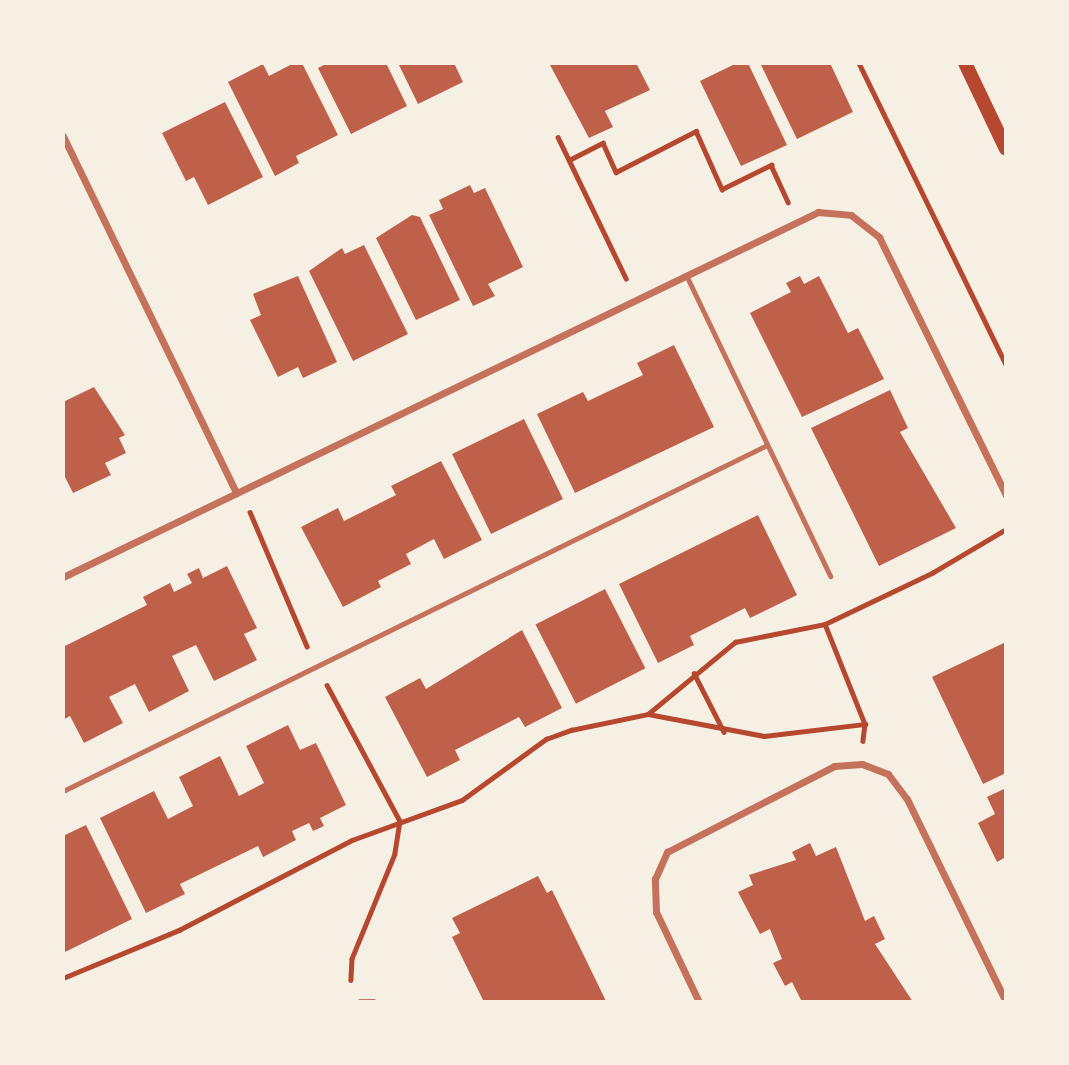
<!DOCTYPE html>
<html>
<head>
<meta charset="utf-8">
<style>
  body { margin:0 }
  #map { position:relative; width:1069px; height:1065px; overflow:hidden; background:#f6efe4; font-family:"Playfair Display",serif }
  div>[style] { position:absolute }
  [style*='--x'] { left:calc(var(--x)*1px); top:calc(var(--y)*1px); width:calc(var(--w)*1px); rotate:calc(var(--a)*1deg) }
  .building>* { inset:0; background:#bf614a; transform-origin:0 0 }
  .path>* { height:4.5px; margin:-2.25px; padding:0 2.25px; transform-origin:2.25px; border-radius:2.25px; background:#b5482f }
  .service>* { height:5px; margin:-2.5px; padding:0 2.5px; transform-origin:2.5px; border-radius:2.5px; background:#c5725c }
  .minor>* { height:7px; margin:-3.5px; padding:0 3.5px; transform-origin:3.5px; border-radius:3.5px; background:#c5725c }
  .secondary>* { height:14px; margin:-7px; padding:0 7px; transform-origin:7px; border-radius:7px; background:#b5482f }
  span { translate:-50% -50%; white-space:nowrap; text-align:center; line-height:1.15; -webkit-text-stroke:7px #f6efe4; paint-order:stroke }
  .frame { position:absolute; inset:0; border:65px solid #f6efe4; pointer-events:none }
</style>
</head>
<body>
<div id="map">
  <div class="building">
    <i style="clip-path:polygon(294px 63px,302px 63px,338px 135px,296px 156px,299px 163px,275px 176px,228px 82px,263px 64px,269px 76px)"></i>
    <i style="clip-path:polygon(328px 63px,386px 63px,407px 106px,351px 134px,318px 68px)"></i>
    <i style="clip-path:polygon(398px 63px,454px 63px,463px 82px,418px 104px)"></i>
    <i style="clip-path:polygon(549px 63px,636px 63px,650px 90px,605px 111px,613px 127px,589px 138px)"></i>
    <i style="clip-path:polygon(737px 63px,748px 63px,787px 145px,741px 166px,700px 81px)"></i>
    <i style="clip-path:polygon(760px 63px,830px 63px,853px 112px,797px 139px)"></i>
    <i style="clip-path:polygon(225px 102px,263px 177px,208px 205px,194px 177px,186px 181px,162px 133px)"></i>
    <i style="clip-path:polygon(470px 185px,474px 193px,485px 188px,523px 267px,488px 284px,495px 296px,473px 306px,429px 215px,443px 209px,439px 200px)"></i>
    <i style="clip-path:polygon(412px 215px,420px 217px,460px 300px,416px 320px,376px 238px)"></i>
    <i style="clip-path:polygon(364px 245px,408px 334px,353px 361px,309px 271px,342px 248px,345px 254px)"></i>
    <i style="clip-path:polygon(298px 276px,337px 362px,303px 378px,298px 367px,278px 377px,250px 320px,261px 315px,253px 294px)"></i>
    <i style="clip-path:polygon(800px 276px,804px 284px,819px 276px,848px 333px,858px 328px,884px 379px,802px 417px,750px 313px,791px 292px,786px 283px)"></i>
    <i style="clip-path:polygon(674px 345px,714px 427px,575px 493px,537px 414px,583px 392px,588px 401px,643px 375px,637px 363px)"></i>
    <i style="clip-path:polygon(94px 387px,125px 435px,119px 438px,126px 453px,105px 463px,111px 475px,73px 493px,63px 473px,63px 402px)"></i>
    <i style="clip-path:polygon(890px 390px,908px 428px,900px 432px,956px 528px,879px 566px,811px 428px)"></i>
    <i style="left:524px;top:419px;width:89px;height:80px;rotate:64deg"></i>
    <i style="clip-path:polygon(441px 461px,482px 540px,444px 559px,434px 539px,406px 554px,411px 564px,378px 581px,381px 587px,343px 607px,301px 527px,338px 508px,344px 521px,396px 495px,391px 486px)"></i>
    <i style="clip-path:polygon(758px 515px,797px 595px,750px 618px,745px 608px,690px 636px,694px 645px,658px 663px,619px 584px)"></i>
    <i style="clip-path:polygon(227px 566px,257px 628px,244px 634px,257px 660px,214px 681px,196px 645px,172px 656px,189px 691px,149px 712px,135px 684px,109px 697px,123px 723px,84px 743px,70px 716px,63px 720px,63px 647px,147px 605px,143px 597px,170px 583px,174px 592px,192px 583px,187px 574px,199px 568px,203px 578px)"></i>
    <i style="left:605px;top:589px;width:89px;height:78px;rotate:63deg"></i>
    <i style="clip-path:polygon(522px 630px,562px 708px,525px 727px,519px 717px,455px 750px,460px 760px,427px 777px,385px 697px,420px 678px,426px 689px)"></i>
    <i style="clip-path:polygon(1006px 642px,1006px 773px,983px 784px,932px 677px)"></i>
    <i style="clip-path:polygon(288px 725px,300px 750px,316px 743px,346px 805px,320px 818px,324px 826px,313px 831px,309px 823px,292px 831px,296px 840px,263px 857px,258px 846px,180px 884px,185px 894px,146px 913px,100px 818px,154px 791px,168px 819px,193px 806px,179px 777px,220px 756px,239px 796px,264px 783px,246px 746px)"></i>
    <i style="clip-path:polygon(1006px 788px,1006px 857px,997px 862px,978px 823px,995px 814px,987px 797px)"></i>
    <i style="clip-path:polygon(86px 825px,132px 919px,63px 953px,63px 836px)"></i>
    <i style="clip-path:polygon(810px 843px,816px 856px,836px 847px,865px 921px,874px 916px,885px 939px,875px 944px,913px 1002px,802px 1002px,792px 982px,785px 986px,773px 963px,782px 959px,770px 929px,760px 934px,738px 892px,753px 885px,749px 875px,796px 860px,792px 852px)"></i>
    <i style="clip-path:polygon(538px 876px,547px 893px,552px 890px,606px 1001px,484px 1002px,452px 937px,460px 933px,452px 918px)"></i>
  </div>
  <div class="path">
    <i style="--x:859;--y:63;--w:336;--a:64"></i>
    <i style="--x:558;--y:137;--w:157;--a:64.3"></i>
    <i style="--x:569;--y:160;--w:38;--a:-27"></i>
    <i style="--x:603;--y:143;--w:32;--a:66"></i>
    <i style="--x:616;--y:172;--w:90;--a:-27.1"></i>
    <i style="--x:696;--y:131;--w:64;--a:65.9"></i>
    <i style="--x:722;--y:189;--w:55;--a:-26.1"></i>
    <i style="--x:771;--y:165;--w:41;--a:65.3"></i>
    <i style="--x:250;--y:512;--w:146;--a:67"></i>
    <i style="--x:825;--y:624;--w:108;--a:68.2"></i>
    <i style="--x:865;--y:724;--w:17;--a:97"></i>
    <i style="--x:694;--y:673;--w:66;--a:63"></i>
    <i style="--x:327;--y:685;--w:154;--a:61.8"></i>
    <i style="--x:400;--y:821;--w:33;--a:99"></i>
    <i style="--x:395;--y:854;--w:113;--a:112.3"></i>
    <i style="--x:352;--y:959;--w:21;--a:93"></i>
    <i style="--x:648;--y:714;--w:113;--a:-39.6"></i>
    <i style="--x:735;--y:642;--w:92;--a:-11.3"></i>
    <i style="--x:825;--y:624;--w:119;--a:-25.5"></i>
    <i style="--x:932;--y:573;--w:86;--a:-30.7"></i>
    <i style="--x:63;--y:978;--w:126;--a:-22.5"></i>
    <i style="--x:179;--y:930;--w:195;--a:-27.5"></i>
    <i style="--x:352;--y:840;--w:117;--a:-20"></i>
    <i style="--x:462;--y:800;--w:104;--a:-36"></i>
    <i style="--x:546;--y:739;--w:27;--a:-20"></i>
    <i style="--x:571;--y:730;--w:79;--a:-11.7"></i>
    <i style="--x:648;--y:714;--w:118;--a:10.7"></i>
    <i style="--x:764;--y:736;--w:102;--a:-6.8"></i>
  </div>
  <div class="service">
    <i style="--x:686;--y:275;--w:334;--a:64.4"></i>
    <i style="--x:63;--y:791;--w:784;--a:-26.17"></i>
  </div>
  <div class="minor">
    <i style="--x:63;--y:136;--w:397;--a:64.1"></i>
    <i style="--x:63;--y:577;--w:839;--a:-25.8"></i>
    <i style="--x:818;--y:212;--w:33;--a:5"></i>
    <i style="--x:851;--y:215;--w:36;--a:38"></i>
    <i style="--x:879;--y:237;--w:288;--a:63.8"></i>
    <i style="--x:360;--y:1002;--w:13;--a:0"></i>
    <i style="--x:699;--y:1002;--w:100;--a:-115.5"></i>
    <i style="--x:656;--y:912;--w:33;--a:-92"></i>
    <i style="--x:655;--y:879;--w:30;--a:-66"></i>
    <i style="--x:667;--y:852;--w:188;--a:-27.2"></i>
    <i style="--x:834;--y:766;--w:28;--a:-4"></i>
    <i style="--x:862;--y:764;--w:28;--a:21"></i>
    <i style="--x:888;--y:774;--w:31;--a:53"></i>
    <i style="--x:907;--y:799;--w:226;--a:64"></i>
  </div>
  <div class="secondary">
    <i style="--x:965;--y:63;--w:95;--a:64.5"></i>
  </div>
  <div class="frame"></div>
</div>
</body>
</html>
